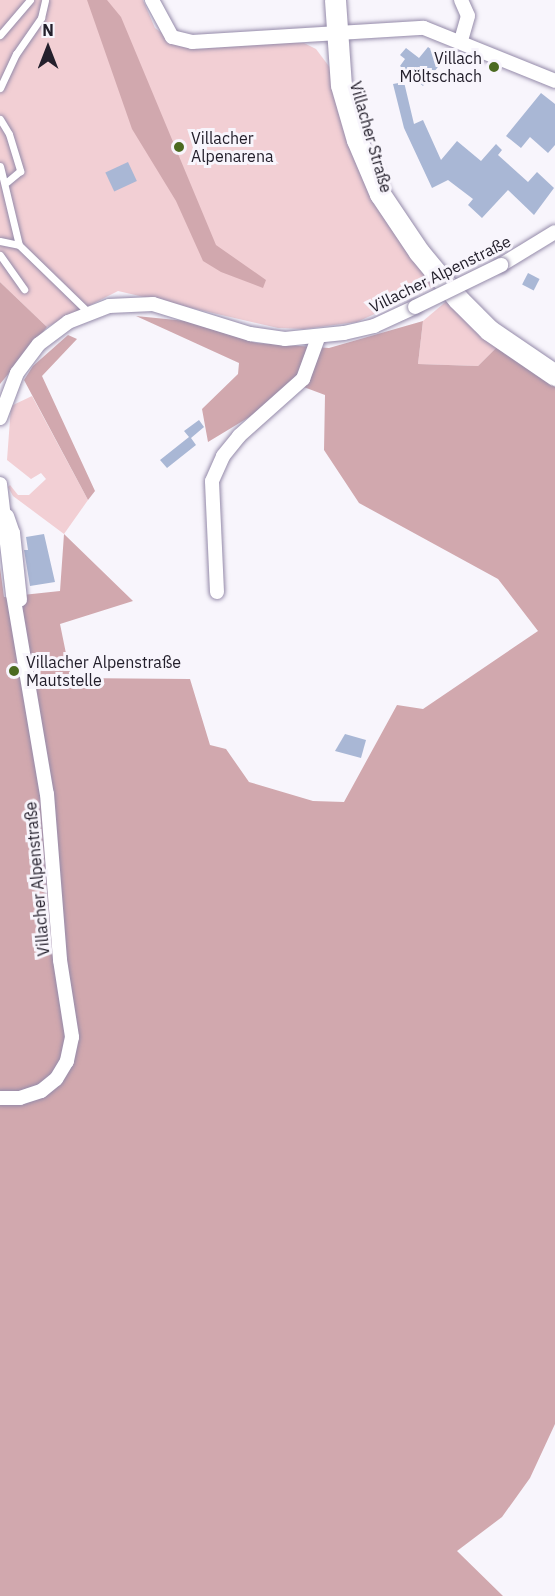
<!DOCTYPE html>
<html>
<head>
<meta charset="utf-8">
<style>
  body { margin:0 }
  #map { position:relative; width:555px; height:1596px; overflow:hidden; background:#f8f5fc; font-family:"IBM Plex Sans",sans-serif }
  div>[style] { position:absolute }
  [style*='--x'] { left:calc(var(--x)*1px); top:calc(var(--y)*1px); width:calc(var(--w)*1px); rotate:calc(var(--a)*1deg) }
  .green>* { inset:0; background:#f2cfd4 }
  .forest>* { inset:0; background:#d1a8ae }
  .building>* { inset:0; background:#a9b7d5; transform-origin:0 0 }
  .roads { filter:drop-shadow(0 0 2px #948aa9) drop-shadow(0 0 2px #948aa9) }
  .service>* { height:7px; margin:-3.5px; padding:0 3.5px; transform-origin:3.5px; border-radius:3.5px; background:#fff }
  .minor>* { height:14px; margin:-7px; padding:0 7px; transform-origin:7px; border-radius:7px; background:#fff }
  .primary>* { height:21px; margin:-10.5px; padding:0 10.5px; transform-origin:10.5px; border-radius:10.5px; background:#fff }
  .bridges { filter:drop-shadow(0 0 2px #948aa9) drop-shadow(0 0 2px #948aa9) }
  .minor-bridge>* { height:14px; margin:-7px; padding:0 7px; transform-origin:7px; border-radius:7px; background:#fff }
  .dots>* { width:16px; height:16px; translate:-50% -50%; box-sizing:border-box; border:3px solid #f8f5fc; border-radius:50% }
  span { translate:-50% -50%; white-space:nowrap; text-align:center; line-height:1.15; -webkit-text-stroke:6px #f8f5fc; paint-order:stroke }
  .poi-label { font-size:16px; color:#24202c }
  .right { translate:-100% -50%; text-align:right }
  .left { translate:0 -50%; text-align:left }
  .street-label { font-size:16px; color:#24202c }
  .north { position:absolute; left:18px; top:18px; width:60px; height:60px; -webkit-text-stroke:4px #f8f5fc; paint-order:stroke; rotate:0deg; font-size:16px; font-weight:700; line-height:24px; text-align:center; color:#24202c }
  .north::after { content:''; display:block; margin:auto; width:21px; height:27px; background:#24202c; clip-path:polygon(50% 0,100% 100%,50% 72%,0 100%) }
</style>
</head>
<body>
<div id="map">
  <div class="green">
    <i style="clip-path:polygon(0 0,143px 0,155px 28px,178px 45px,198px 49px,287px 42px,304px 43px,316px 49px,331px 69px,434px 287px,357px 322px,304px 329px,278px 328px,118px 291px,47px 327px,0 282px)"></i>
    <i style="clip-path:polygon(449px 299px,499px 345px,478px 366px,418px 364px,423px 321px)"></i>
    <i style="clip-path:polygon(32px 396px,88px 500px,64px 534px,13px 496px,8px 487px,10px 485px,18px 495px,29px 495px,46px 479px,41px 473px,31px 479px,7px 460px,11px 406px)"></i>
  </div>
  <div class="forest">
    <i style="clip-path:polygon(87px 0,107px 0,121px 17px,216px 245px,266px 280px,263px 288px,221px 272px,203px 261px,176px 201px,132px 129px)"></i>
    <i style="clip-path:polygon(0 282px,47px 327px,0 384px)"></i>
    <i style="clip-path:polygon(136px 316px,186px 321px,256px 343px,329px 348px,423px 321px,418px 364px,478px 366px,499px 345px,555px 387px,555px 1424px,530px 1478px,502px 1517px,457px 1551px,503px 1596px,0 1596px,0 567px,4px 597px,60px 591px,64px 534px,133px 601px,60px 624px,71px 678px,190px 679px,210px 745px,226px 749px,249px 782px,313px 801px,344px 802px,397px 705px,423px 709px,538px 631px,498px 579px,359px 503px,324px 450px,325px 395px,301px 386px,208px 442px,202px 409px,238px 374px,239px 363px)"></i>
    <i style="clip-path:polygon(68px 335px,77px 339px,42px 376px,95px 491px,88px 500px,24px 380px,33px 366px)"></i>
  </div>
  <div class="building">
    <i style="clip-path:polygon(428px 47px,440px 56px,437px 60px,441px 63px,423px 86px,400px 66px,405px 59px,400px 55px,406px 48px,419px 58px)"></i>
    <i style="clip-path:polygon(404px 82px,414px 124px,423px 120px,441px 160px,457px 141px,481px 161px,496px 144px,502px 150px,498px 155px,528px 182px,537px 172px,554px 188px,534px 215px,508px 190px,482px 218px,468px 205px,473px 199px,448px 180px,432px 188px,404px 128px,393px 84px)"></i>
    <i style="clip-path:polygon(541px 93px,555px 104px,555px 145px,548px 153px,530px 137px,521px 148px,506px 136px)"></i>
    <i style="left:128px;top:162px;width:21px;height:25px;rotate:65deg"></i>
    <i style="left:528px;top:273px;width:13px;height:13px;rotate:27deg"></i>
    <i style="clip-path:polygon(199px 420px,204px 427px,191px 438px,196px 445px,167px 468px,160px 460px,189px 437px,184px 431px)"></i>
    <i style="clip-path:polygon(44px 534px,55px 582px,30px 586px,24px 550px,28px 550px,26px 537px)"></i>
    <i style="clip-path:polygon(345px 734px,366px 740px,361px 758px,335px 751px)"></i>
  </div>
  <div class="roads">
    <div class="service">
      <i style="--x:0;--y:35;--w:46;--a:-49.4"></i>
      <i style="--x:0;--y:88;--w:38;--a:-65"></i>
      <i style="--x:16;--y:54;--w:44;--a:-55.2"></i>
      <i style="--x:41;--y:18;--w:18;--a:-77"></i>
      <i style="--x:0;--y:119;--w:17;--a:59"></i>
      <i style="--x:9;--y:134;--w:39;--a:73"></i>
      <i style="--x:20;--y:171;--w:17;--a:140"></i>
      <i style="--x:0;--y:166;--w:81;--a:76.5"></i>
      <i style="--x:19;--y:245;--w:98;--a:44.2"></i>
      <i style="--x:0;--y:241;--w:19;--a:12"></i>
      <i style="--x:0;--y:255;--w:42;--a:54.8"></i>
    </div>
    <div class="minor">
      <i style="--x:152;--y:0;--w:42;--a:61.6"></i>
      <i style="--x:172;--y:37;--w:21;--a:14"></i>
      <i style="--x:192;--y:42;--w:232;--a:-3.5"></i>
      <i style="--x:424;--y:28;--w:141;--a:22"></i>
      <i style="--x:461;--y:0;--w:17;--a:66"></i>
      <i style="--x:468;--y:16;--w:26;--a:106"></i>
      <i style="--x:501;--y:265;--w:63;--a:-31.4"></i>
      <i style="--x:0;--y:418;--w:48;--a:-69.3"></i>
      <i style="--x:17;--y:373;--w:36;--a:-53"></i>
      <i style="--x:39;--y:344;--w:36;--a:-37"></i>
      <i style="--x:68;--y:322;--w:44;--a:-21.3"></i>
      <i style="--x:109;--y:306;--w:44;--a:-2.6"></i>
      <i style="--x:153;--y:304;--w:102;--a:17.2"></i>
      <i style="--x:250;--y:334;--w:35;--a:8"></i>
      <i style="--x:285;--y:339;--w:59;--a:-5.8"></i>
      <i style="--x:344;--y:333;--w:31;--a:-13"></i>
      <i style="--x:374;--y:326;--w:45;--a:-24.9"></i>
      <i style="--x:0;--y:484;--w:111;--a:83.3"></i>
      <i style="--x:13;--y:594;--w:203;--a:80.4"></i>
      <i style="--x:47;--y:794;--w:167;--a:85.5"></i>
      <i style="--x:60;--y:960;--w:78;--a:81.1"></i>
      <i style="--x:72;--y:1037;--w:25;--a:102"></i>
      <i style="--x:67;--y:1061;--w:21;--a:121"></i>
      <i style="--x:56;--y:1079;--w:19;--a:141"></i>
      <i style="--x:41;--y:1091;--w:22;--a:162"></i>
      <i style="--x:20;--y:1098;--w:20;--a:180"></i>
      <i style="--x:7;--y:516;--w:18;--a:71"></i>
      <i style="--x:13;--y:533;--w:67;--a:84"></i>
      <i style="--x:217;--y:592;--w:111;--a:-92.6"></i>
      <i style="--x:212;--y:481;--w:27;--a:-66"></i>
      <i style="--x:223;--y:456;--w:26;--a:-51"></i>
      <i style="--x:239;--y:436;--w:86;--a:-41.7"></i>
      <i style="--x:303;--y:379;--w:44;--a:-69.9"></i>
    </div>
    <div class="primary">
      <i style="--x:335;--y:0;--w:85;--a:86"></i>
      <i style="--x:341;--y:85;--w:57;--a:73.8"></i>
      <i style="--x:357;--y:140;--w:59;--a:66.9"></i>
      <i style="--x:380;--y:194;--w:70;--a:56.1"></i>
      <i style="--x:419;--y:252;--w:61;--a:50.3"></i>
      <i style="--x:458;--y:299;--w:44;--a:45"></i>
      <i style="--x:489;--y:330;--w:80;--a:34.3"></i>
    </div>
  </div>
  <div class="bridges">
    <div class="minor-bridge">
      <i style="--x:415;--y:307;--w:96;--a:-26"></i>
    </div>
  </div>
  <div class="dots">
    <i style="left:494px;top:67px;background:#4b6a20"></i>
    <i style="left:179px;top:147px;background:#4b6a20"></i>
    <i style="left:14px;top:671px;background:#4b6a20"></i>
  </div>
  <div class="poi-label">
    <span class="right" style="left:482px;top:67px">Villach<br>Möltschach</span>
    <span class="left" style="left:191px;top:147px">Villacher<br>Alpenarena</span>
    <span class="left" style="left:26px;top:671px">Villacher Alpenstraße<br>Mautstelle</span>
  </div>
  <div class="street-label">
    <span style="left:371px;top:137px;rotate:74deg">Villacher Straße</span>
    <span style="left:440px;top:274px;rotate:-26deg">Villacher Alpenstraße</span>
    <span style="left:37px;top:879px;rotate:-95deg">Villacher Alpenstraße</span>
  </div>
  <div class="north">N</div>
</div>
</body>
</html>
